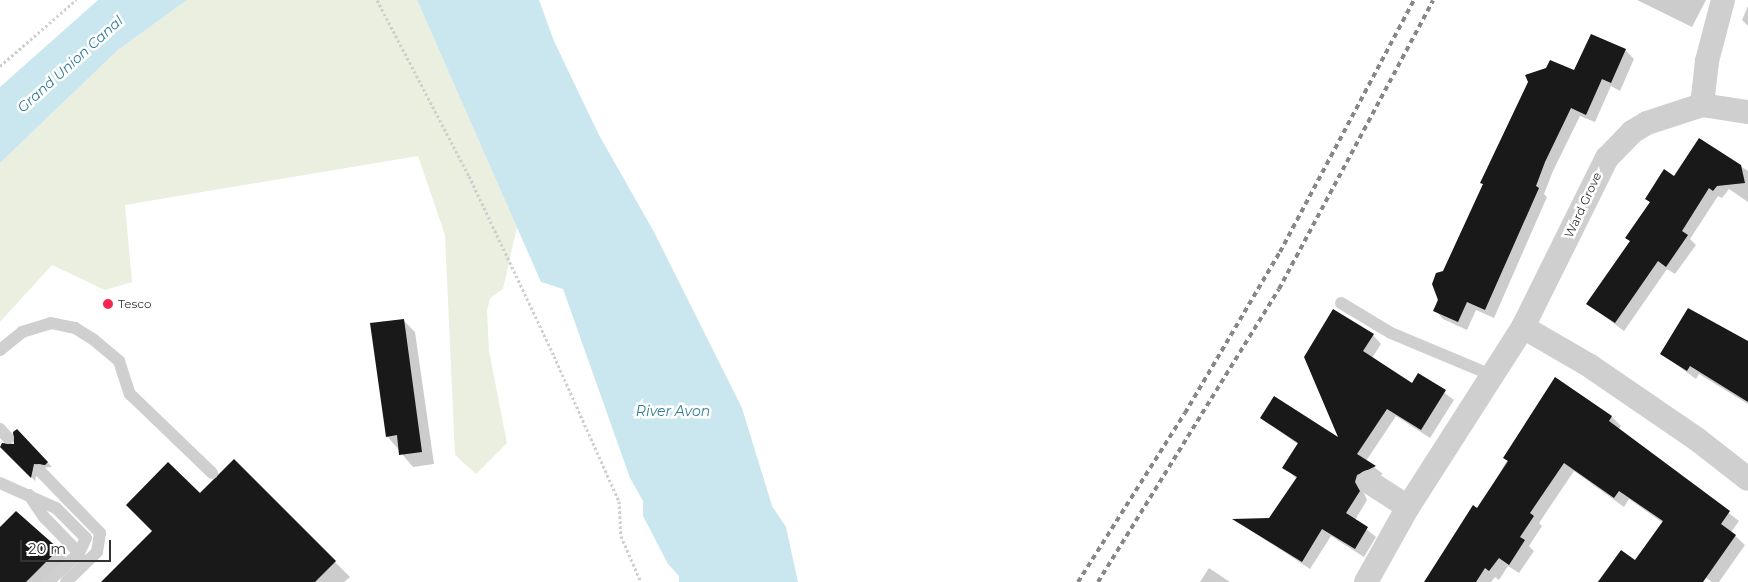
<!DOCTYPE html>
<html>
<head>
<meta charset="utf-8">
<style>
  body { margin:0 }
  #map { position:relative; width:1748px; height:582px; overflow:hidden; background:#fff; font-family:Montserrat,sans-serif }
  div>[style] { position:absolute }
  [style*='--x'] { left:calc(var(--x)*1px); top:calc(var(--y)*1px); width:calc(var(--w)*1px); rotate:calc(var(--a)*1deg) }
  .green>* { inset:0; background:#eaefdf }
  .water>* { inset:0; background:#cae7f0 }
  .shadow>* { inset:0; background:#0003 }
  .building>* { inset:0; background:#191919 }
  .path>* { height:3px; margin-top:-1.5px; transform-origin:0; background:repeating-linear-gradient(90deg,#cfcfcf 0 2.5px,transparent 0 5px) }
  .service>* { height:12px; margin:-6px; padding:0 6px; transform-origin:6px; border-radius:6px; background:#cfcfcf }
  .minor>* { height:24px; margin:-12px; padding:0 12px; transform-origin:12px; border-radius:12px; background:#cfcfcf }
  .rail>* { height:4px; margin-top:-2px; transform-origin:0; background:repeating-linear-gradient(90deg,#878787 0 5px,transparent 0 9px) }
  .dots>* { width:14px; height:14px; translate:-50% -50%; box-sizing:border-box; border:2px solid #fff; border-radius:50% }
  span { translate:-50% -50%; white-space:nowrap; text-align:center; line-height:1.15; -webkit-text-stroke:5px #fff; paint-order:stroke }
  .street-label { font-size:12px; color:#323232 }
  .poi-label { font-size:12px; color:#323232 }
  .left { translate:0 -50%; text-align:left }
  .water-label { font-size:14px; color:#347d96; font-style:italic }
  .scale { position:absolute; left:20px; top:540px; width:91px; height:22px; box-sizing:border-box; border:2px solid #323232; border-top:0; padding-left:6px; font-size:15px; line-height:18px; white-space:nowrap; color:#323232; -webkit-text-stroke:4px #fff; paint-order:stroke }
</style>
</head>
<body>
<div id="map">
  <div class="green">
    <i style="clip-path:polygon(187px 0,417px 0,517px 227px,503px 289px,490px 298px,487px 311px,489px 351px,507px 443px,476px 474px,455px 455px,445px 235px,418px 156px,125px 205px,132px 282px,105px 290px,52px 265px,0 322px,0 163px,118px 50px)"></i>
  </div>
  <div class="water">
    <i style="clip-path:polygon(98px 0,187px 0,118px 50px,0 163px,0 87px)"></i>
    <i style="clip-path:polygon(417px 0,539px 0,554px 41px,599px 135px,654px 232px,742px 408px,772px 506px,786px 527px,798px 582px,679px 582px,679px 576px,668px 564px,643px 516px,643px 501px,630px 478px,563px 289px,541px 282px)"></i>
  </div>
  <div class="shadow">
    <i style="clip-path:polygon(1637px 0,1706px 0,1692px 27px)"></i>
    <i style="clip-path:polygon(1748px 6px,1748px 26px,1742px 20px)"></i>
    <i style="clip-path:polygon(1625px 50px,1634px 59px,1620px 91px,1611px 86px,1595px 122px,1580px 116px,1553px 171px,1544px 194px,1547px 197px,1494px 318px,1476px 310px,1467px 330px,1443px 319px,1435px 310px,1444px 272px,1574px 72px)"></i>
    <i style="clip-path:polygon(1699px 139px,1748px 171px,1748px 202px,1729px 189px,1722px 198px,1718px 196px,1690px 239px,1696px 245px,1675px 274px,1667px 269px,1624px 331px,1588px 304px,1631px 242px,1626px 238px,1651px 203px,1646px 199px,1674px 178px)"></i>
    <i style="clip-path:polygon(403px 320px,415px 332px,434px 464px,413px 467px,387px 436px)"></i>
    <i style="clip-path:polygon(1373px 335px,1381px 344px,1372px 358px,1412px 385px,1419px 374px,1454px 400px,1430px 438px,1396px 416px,1366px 461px,1383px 474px,1365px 483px,1363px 491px,1367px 500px,1355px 520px,1376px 537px,1364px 557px,1331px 536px,1310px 569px,1235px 520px,1270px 519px,1297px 479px,1284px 467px,1299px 445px,1261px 418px,1341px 440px,1305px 357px)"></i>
    <i style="clip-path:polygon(1748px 344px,1748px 404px,1699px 374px,1696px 379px,1662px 354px)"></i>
    <i style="clip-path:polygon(1555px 379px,1612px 417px,1621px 426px,1619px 429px,1739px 521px,1731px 532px,1745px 545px,1719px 582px,1712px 582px,1692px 568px,1681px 582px,1597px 582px,1621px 552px,1636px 562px,1663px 523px,1629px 499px,1624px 507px,1574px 471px,1539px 523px,1542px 526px,1529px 546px,1534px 551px,1519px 573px,1508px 566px,1499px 580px,1495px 577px,1491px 582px,1425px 582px,1473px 506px,1478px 510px)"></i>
    <i style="clip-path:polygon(17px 431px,52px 467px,38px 468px,35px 481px,2px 447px,15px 445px)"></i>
    <i style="clip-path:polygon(234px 461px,350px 577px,344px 582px,103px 582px)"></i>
    <i style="clip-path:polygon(16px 513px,71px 562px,50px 582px,0 582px,0 529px)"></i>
    <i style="clip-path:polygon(1209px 568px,1230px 582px,1200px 582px)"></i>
  </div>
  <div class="building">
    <i style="clip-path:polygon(1591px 34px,1626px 49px,1611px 83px,1602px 79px,1586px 115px,1571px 108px,1545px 162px,1536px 186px,1539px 188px,1485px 310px,1467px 302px,1458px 322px,1433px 311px,1438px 300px,1432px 284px,1436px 273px,1443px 271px,1483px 184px,1480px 183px,1528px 82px,1525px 75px,1546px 68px,1550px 60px,1574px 70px)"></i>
    <i style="clip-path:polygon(1699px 138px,1741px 165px,1745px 183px,1717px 186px,1713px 191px,1709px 188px,1682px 231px,1688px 235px,1666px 267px,1658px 261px,1615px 323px,1586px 304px,1630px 241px,1625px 238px,1650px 202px,1645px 199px,1664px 169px,1674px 176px)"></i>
    <i style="clip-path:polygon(1688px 308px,1748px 341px,1748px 402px,1690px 366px,1687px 371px,1660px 354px)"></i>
    <i style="clip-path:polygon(1333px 309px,1374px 334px,1363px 351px,1412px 383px,1418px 373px,1446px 390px,1421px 430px,1387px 409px,1357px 454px,1376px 466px,1357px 475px,1355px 482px,1360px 491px,1346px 513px,1368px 527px,1355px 549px,1322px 529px,1302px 562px,1232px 519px,1269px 518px,1297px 477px,1282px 468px,1298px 443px,1260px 418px,1274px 396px,1338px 437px,1304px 357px)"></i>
    <i style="clip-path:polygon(404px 319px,422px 452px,399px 455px,397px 435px,386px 437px,370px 323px)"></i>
    <i style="clip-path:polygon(1555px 377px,1612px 416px,1609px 421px,1730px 511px,1721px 524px,1736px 535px,1703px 582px,1598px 582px,1621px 550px,1635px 560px,1663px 521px,1619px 491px,1614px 498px,1564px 463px,1530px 513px,1534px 516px,1520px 537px,1525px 540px,1509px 565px,1499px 558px,1489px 571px,1485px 568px,1476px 582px,1424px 582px,1473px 505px,1477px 508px,1508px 461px,1503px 458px)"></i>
    <i style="clip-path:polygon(17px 429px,48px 462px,45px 465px,34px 464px,31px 478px,0 447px,2px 443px,14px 444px,13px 432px)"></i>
    <i style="clip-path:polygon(234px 459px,336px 561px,315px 582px,101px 582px,152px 531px,126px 505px,168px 462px,200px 493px)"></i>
    <i style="clip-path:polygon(16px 511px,59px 549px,26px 582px,0 582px,0 527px)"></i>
  </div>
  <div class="path">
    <i style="--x:377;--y:0;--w:199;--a:62.4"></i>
    <i style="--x:469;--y:176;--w:199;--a:64.7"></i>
    <i style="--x:554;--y:356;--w:159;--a:65.9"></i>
    <i style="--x:619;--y:501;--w:35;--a:87"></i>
    <i style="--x:621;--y:536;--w:50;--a:66.5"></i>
    <i style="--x:0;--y:66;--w:101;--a:-41"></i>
  </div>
  <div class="service">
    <i style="--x:1341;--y:303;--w:58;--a:31"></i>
    <i style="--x:1391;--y:333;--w:112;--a:22.7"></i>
    <i style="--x:0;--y:350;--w:28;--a:-39"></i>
    <i style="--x:22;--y:332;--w:30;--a:-17"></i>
    <i style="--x:51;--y:323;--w:25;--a:12"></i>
    <i style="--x:75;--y:328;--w:22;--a:32"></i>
    <i style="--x:94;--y:340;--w:33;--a:40"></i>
    <i style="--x:119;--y:361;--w:35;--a:72"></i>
    <i style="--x:130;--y:394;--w:114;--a:43.9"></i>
    <i style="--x:0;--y:429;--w:12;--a:48"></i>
    <i style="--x:39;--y:470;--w:88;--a:45.9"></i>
    <i style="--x:100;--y:533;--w:19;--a:99"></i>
    <i style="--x:97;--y:552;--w:43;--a:135.9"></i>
    <i style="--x:0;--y:483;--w:61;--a:24.1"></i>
    <i style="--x:56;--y:508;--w:42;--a:45"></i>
    <i style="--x:86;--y:538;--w:17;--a:115"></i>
    <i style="--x:29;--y:495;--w:27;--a:56"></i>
    <i style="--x:44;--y:517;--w:50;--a:45.8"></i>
    <i style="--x:79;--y:553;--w:42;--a:136.9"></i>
  </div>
  <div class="minor">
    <i style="--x:1702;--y:105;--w:47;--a:8.7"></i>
    <i style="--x:1523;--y:327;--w:189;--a:-63.6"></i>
    <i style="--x:1607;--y:158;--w:36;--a:-46"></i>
    <i style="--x:1632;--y:132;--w:17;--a:-31"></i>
    <i style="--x:1647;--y:123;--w:58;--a:-18.1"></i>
    <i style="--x:1702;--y:105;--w:44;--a:-83.5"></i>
    <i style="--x:1707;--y:61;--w:63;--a:-75.3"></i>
    <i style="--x:1369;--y:482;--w:46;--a:32.7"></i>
    <i style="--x:1366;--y:582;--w:86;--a:-60.8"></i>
    <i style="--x:1408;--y:507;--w:214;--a:-57.4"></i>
    <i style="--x:1523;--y:327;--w:78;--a:30.2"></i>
    <i style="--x:1590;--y:366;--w:131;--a:34.4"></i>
    <i style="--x:1698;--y:440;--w:63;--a:38"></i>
  </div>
  <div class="rail">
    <i style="--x:1078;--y:582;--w:200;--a:-57.7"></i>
    <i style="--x:1185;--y:413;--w:187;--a:-59.5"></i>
    <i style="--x:1280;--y:252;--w:285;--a:-62"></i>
    <i style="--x:1098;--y:582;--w:344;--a:-58.3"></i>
    <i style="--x:1279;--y:289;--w:327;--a:-61.9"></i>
  </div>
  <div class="dots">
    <i style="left:108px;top:304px;background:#f62651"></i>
  </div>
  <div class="street-label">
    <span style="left:1583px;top:205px;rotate:-65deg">Ward Grove</span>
  </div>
  <div class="poi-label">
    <span class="left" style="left:118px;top:304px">Tesco</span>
  </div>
  <div class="water-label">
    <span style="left:70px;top:64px;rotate:-42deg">Grand Union Canal</span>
    <span style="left:673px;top:411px">River Avon</span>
  </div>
  <div class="scale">20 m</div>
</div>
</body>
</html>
